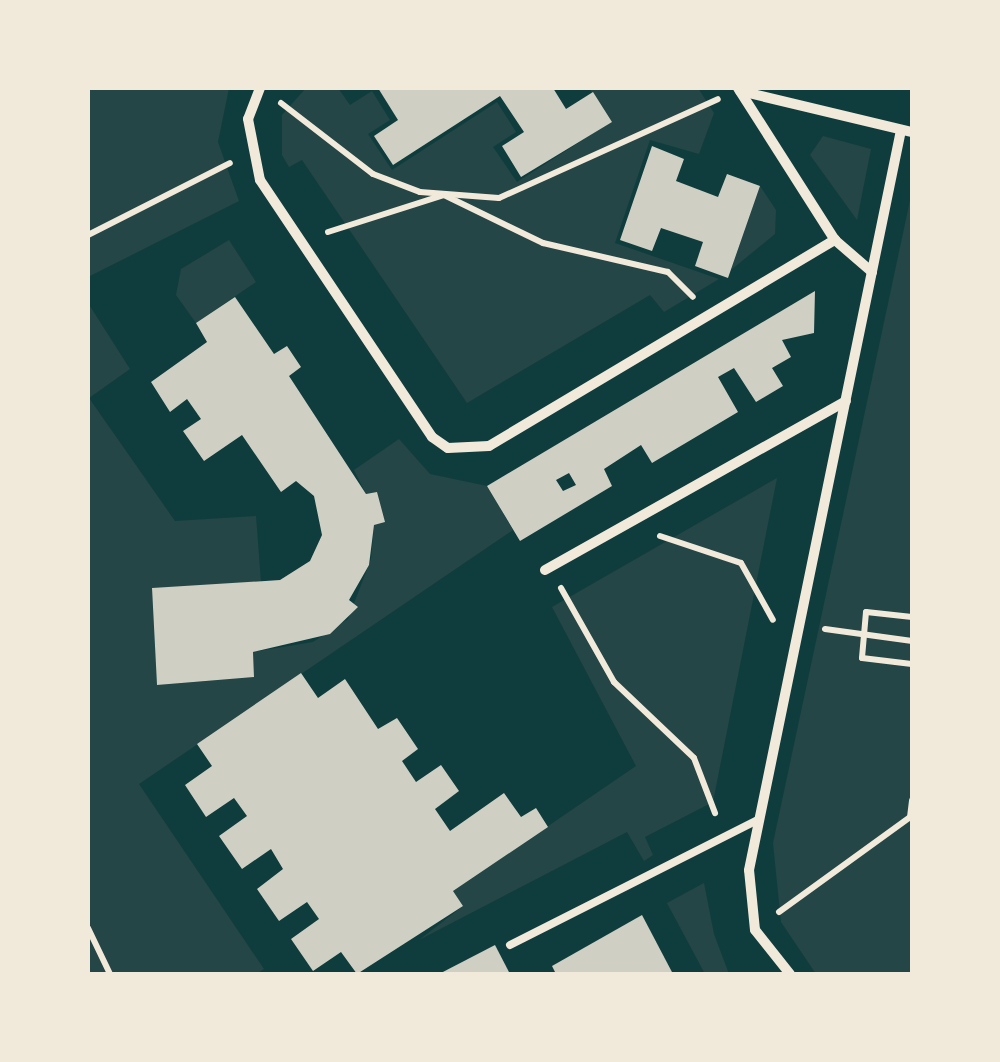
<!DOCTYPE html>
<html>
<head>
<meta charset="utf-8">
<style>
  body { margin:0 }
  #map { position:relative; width:1000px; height:1062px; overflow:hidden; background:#0f3d3e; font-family:Roboto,sans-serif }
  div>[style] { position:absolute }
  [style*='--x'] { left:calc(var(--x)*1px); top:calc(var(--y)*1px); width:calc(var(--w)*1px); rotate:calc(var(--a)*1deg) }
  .green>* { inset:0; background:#244646 }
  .building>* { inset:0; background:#cfcfc3 }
  .path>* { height:6px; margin:-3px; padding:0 3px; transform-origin:3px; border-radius:3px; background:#f1e9da }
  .service>* { height:8px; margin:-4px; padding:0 4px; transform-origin:4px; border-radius:4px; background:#f1e9da }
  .minor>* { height:10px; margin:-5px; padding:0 5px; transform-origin:5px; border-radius:5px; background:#f1e9da }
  span { translate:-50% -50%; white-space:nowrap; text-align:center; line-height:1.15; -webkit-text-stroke:9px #f1e9da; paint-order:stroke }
  .frame { position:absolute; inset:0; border:90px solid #f1e9da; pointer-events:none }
</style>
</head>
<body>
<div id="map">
  <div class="green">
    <i style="clip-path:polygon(88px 88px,229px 88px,218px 142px,239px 201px,88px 277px)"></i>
    <i style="clip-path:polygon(306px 88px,338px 88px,350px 105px,372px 91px,390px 120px,368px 134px,392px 170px,497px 102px,516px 132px,493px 147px,517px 182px,611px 122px,589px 88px,698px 88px,714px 113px,699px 154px,650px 140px,615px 243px,719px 279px,664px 312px,650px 295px,467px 403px,302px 160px,289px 167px,282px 155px,282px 115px)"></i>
    <i style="clip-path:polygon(823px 136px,871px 149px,857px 220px,810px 155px)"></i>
    <i style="clip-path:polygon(760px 186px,776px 210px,775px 234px,731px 270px)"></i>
    <i style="clip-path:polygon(912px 191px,912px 974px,816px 974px,781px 922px,773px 843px)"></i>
    <i style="clip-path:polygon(229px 240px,256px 282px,196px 323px,176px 295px,181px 269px)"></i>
    <i style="clip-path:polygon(88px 303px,130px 369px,89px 398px,175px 521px,256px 516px,261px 582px,152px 589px,157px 685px,254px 677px,253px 652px,313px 642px,348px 619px,371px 559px,377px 493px,366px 494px,354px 470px,399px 439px,430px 474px,487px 486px,513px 530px,139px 784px,264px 969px,256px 974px,88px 974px)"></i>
    <i style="clip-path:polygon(777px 478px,713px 802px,645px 837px,653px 855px,644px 861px,627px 832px,419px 940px,463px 906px,453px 891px,636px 766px,552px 607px)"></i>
    <i style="clip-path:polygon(704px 883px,714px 934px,729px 974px,705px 974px,667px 903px)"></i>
  </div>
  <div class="building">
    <i style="clip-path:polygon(378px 88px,553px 88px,566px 109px,593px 92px,612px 122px,521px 177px,502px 146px,524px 132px,500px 96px,393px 165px,374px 136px,398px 120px)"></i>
    <i style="clip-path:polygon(652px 146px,684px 159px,676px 181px,718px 197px,727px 174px,760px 186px,728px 278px,695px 266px,703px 242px,661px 228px,652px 251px,620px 240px)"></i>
    <i style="clip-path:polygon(evenodd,815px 291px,814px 333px,782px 340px,791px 357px,772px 368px,783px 386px,756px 402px,734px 368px,718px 377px,738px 412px,652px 463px,641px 445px,604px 469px,612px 486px,520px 541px,487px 486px,815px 291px,569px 473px,576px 485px,563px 491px,556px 480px,569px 473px)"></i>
    <i style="clip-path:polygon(235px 297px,274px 354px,287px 346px,301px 367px,289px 376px,366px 494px,377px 492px,385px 522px,374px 525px,369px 565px,349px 600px,358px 607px,330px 634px,253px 652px,254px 677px,157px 685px,152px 588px,280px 580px,310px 561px,322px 535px,314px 496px,296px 481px,281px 492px,242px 435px,204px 461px,183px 431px,201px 419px,187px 399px,170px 412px,151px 382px,207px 342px,196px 323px)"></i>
    <i style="clip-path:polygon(301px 673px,318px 698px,345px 679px,378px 729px,397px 718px,418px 749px,402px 761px,416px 782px,441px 765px,459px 791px,435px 809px,450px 831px,504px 793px,521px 817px,536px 808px,548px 827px,453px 891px,463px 906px,357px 974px,341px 952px,313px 971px,291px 939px,319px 919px,307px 902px,279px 921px,257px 889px,283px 869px,271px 849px,242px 869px,219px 836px,247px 816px,234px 798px,206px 817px,185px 785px,212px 766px,197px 744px)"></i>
    <i style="clip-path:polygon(642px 915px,673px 974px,556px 974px,552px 966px)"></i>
    <i style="clip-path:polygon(495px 945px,510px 974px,439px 974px)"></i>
  </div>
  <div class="path">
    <i style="--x:281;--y:103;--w:116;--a:37.7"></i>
    <i style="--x:373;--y:174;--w:50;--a:21"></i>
    <i style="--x:420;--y:192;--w:79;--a:4.3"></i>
    <i style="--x:499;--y:198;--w:240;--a:-24.3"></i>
    <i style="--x:328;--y:232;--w:122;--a:-17.7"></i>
    <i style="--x:444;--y:195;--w:110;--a:25.9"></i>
    <i style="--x:543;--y:243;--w:128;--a:13.1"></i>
    <i style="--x:668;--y:272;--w:35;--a:45"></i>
    <i style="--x:88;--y:235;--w:159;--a:-26.9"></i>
    <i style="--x:660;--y:536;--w:85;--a:18.4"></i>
    <i style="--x:741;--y:563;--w:65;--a:60.7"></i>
    <i style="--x:561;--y:588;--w:108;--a:60.6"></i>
    <i style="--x:614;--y:682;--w:110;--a:43.5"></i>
    <i style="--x:694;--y:758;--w:59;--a:69.1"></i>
    <i style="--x:912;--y:617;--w:46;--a:-173.8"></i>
    <i style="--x:866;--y:612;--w:46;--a:95"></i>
    <i style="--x:862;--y:658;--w:50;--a:6.8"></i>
    <i style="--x:825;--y:629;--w:88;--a:7.9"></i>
    <i style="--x:779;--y:912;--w:162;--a:-35.9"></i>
    <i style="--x:910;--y:817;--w:17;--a:-83"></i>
    <i style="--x:88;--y:928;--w:51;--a:64.4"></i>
  </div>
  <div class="service">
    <i style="--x:510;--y:945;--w:279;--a:-26.8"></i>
  </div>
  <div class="minor">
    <i style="--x:260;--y:88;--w:33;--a:111"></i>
    <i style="--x:248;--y:119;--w:62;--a:78.9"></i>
    <i style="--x:260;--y:180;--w:309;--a:56.2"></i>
    <i style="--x:432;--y:437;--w:19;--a:35"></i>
    <i style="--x:448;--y:448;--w:41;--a:-2.8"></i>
    <i style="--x:489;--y:446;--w:403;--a:-30.8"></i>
    <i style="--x:738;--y:88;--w:180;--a:57.5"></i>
    <i style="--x:835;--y:240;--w:49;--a:40.9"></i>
    <i style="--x:740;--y:91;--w:177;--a:13.4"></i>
    <i style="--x:545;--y:570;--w:345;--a:-29.3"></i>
    <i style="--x:790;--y:974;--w:56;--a:-128.5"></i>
    <i style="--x:755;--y:930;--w:60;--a:-95.7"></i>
    <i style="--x:749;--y:870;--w:755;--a:-78.39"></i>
  </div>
  <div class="frame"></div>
</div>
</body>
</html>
